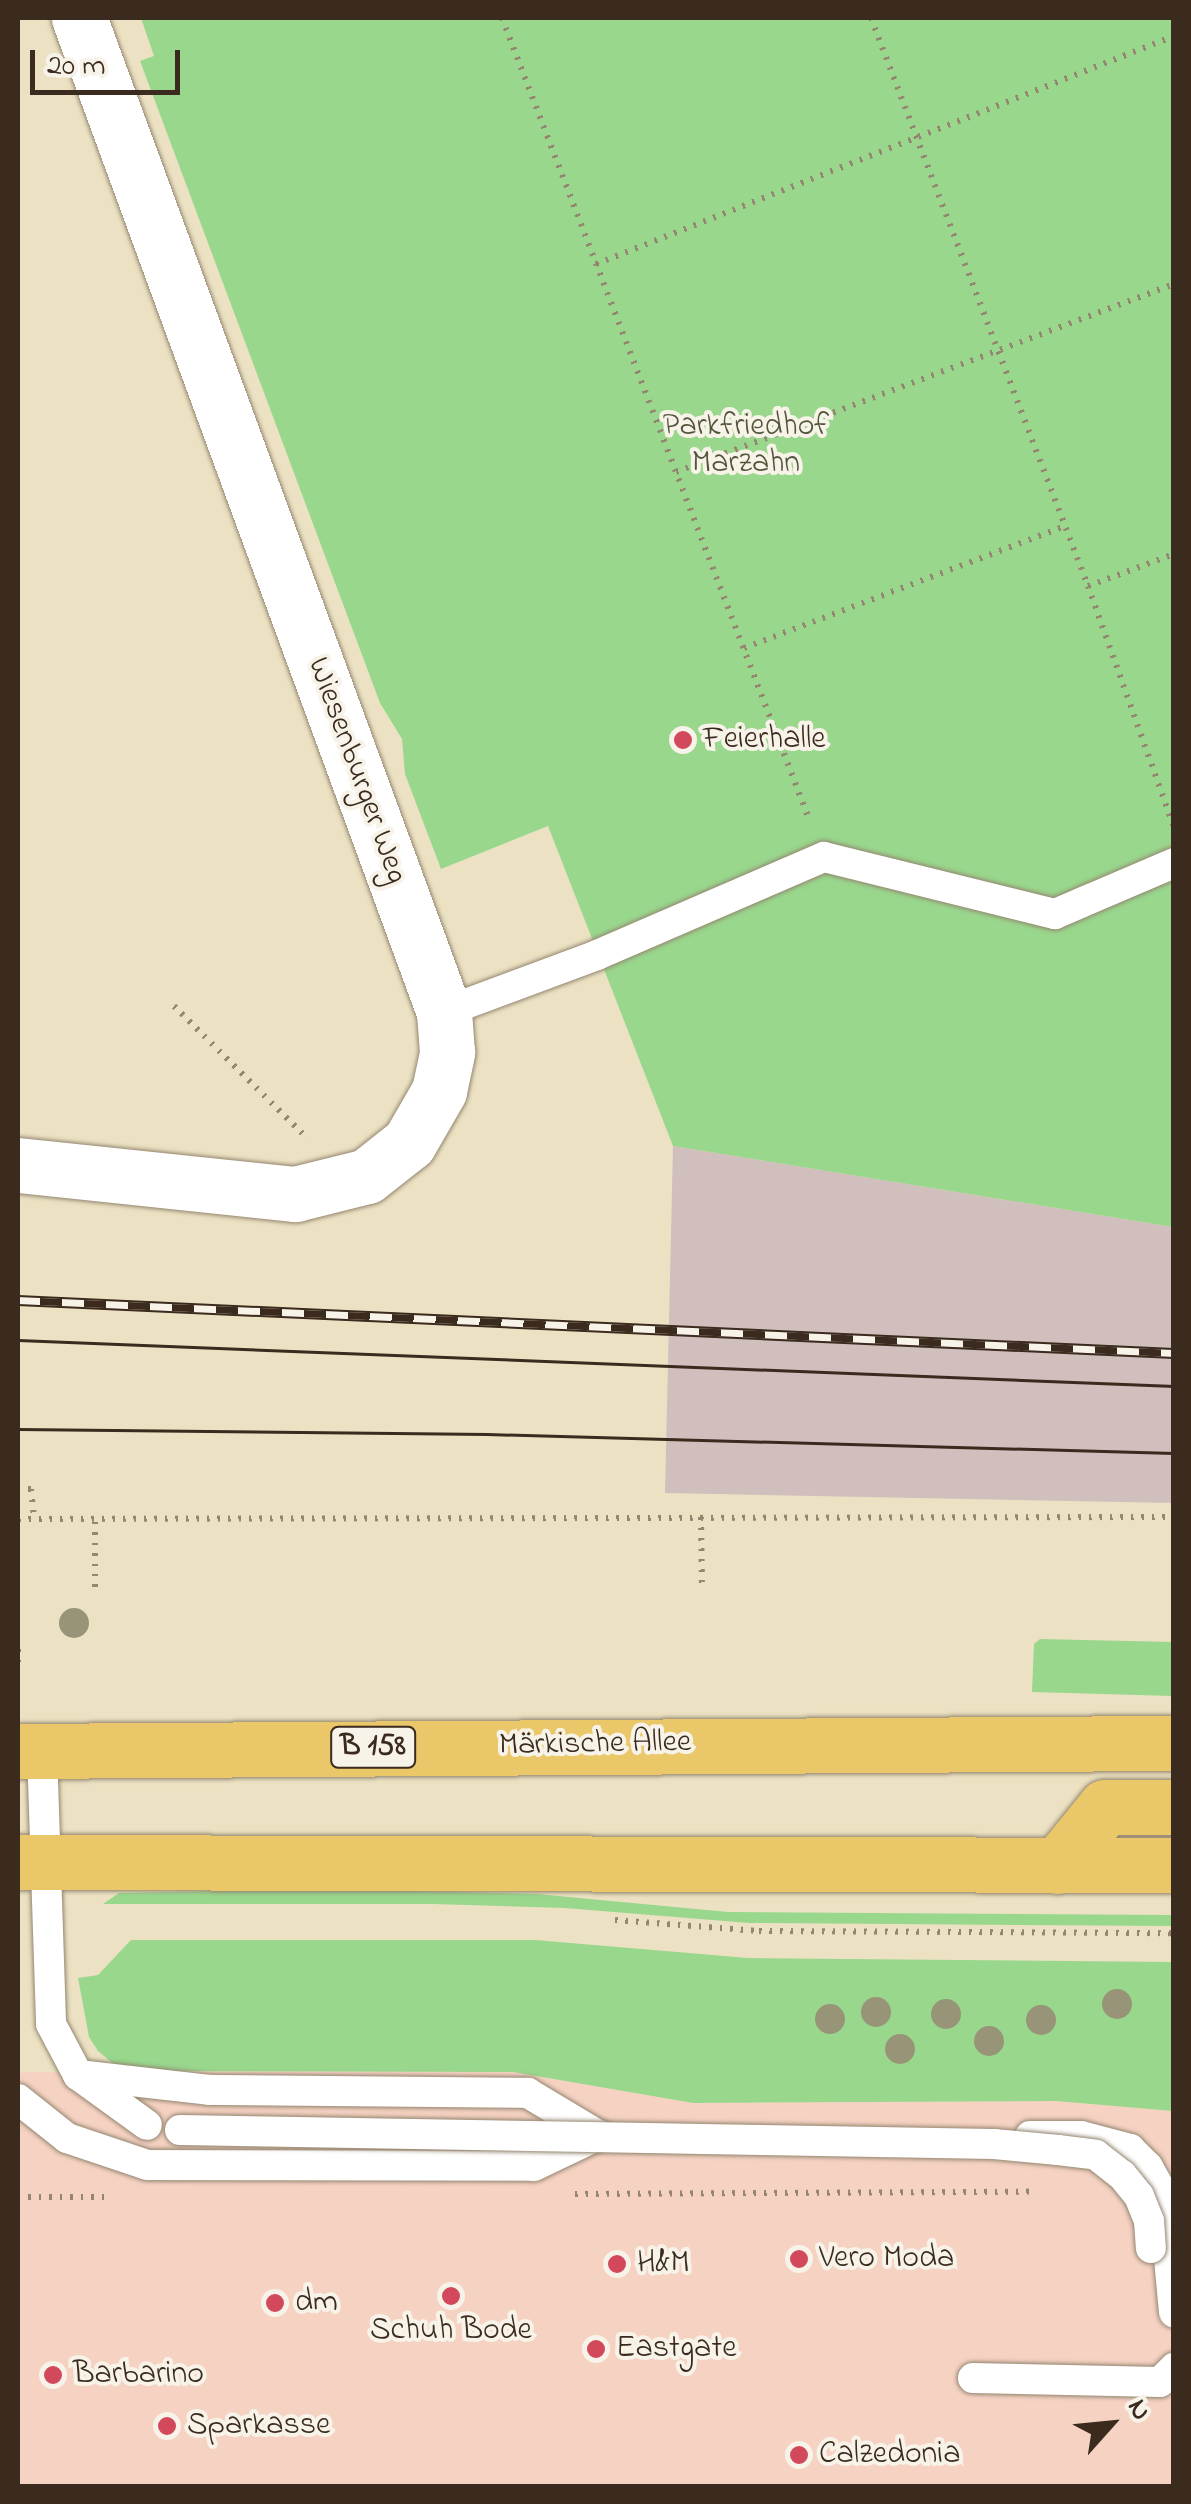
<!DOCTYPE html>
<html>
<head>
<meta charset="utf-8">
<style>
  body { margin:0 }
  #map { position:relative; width:1191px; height:2504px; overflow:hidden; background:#ece2c3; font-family:"Indie Flower",sans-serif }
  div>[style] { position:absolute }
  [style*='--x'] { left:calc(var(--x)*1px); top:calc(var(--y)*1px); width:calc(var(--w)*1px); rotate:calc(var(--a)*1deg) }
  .built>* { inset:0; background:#f6d2c3 }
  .industrial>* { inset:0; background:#d1bfbd }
  .green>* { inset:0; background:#99d78d }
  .path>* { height:6px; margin-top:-3px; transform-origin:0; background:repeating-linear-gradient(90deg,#948670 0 2.5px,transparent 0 10.5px) }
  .roads { filter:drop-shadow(0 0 2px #948670) drop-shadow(0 0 2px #948670) }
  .lane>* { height:30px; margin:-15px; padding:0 15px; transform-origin:15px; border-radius:15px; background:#fff }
  .street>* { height:55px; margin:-27.5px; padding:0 27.5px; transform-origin:27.5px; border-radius:27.5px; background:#fff }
  .primary>* { height:55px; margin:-27.5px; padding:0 27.5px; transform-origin:27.5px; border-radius:27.5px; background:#eac769 }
  .tram>* { height:2.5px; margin:-1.25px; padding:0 1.25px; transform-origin:1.25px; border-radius:1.25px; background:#3b2a1e }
  .rail>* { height:11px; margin-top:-5.5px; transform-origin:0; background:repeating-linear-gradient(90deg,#f7f3e8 0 22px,#3b2a1e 0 44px); box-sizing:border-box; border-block:2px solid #3b2a1e }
  .bridges { filter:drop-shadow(0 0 2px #948670) drop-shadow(0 0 2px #948670) }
  .lane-bridge>* { height:30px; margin:-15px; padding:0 15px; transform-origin:15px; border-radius:15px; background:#fff }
  .trees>* { width:30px; height:30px; margin:-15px; border-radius:50%; background:#979478 }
  .dots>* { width:28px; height:28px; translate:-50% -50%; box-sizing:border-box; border:5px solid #f7f3e8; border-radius:50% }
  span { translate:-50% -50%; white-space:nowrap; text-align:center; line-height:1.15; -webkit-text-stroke:8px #f7f3e8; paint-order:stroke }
  .shield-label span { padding:2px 8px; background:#f7f3e8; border:2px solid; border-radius:8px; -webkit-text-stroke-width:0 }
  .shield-label { font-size:30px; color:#3b2a1e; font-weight:700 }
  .park-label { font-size:32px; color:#52553a }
  .poi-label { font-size:32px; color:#3b2a1e }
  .left { translate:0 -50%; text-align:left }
  .street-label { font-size:32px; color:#3b2a1e }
  .frame { position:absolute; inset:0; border:20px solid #3b2a1e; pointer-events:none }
  .north { position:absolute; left:1061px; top:2374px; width:100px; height:100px; -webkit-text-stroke:8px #f7f3e8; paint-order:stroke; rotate:63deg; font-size:28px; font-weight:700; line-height:40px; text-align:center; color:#3b2a1e }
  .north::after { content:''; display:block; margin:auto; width:35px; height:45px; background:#3b2a1e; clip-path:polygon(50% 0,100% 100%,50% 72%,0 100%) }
  .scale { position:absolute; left:30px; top:50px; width:150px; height:45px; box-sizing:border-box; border:5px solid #3b2a1e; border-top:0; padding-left:12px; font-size:30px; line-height:35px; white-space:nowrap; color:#3b2a1e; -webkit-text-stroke:8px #f7f3e8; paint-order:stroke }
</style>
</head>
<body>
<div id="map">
  <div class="built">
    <i style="clip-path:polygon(18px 2072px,513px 2072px,693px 2103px,1056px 2101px,1173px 2111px,1173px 2486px,18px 2486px)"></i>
  </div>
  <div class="industrial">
    <i style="clip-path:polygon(673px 1146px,1173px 1227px,1173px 1503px,665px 1493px)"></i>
  </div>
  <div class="green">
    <i style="clip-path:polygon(141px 18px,1173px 18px,1173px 1227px,673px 1146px,548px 826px,441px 869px,405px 774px,402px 739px,380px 703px,140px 61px,154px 56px)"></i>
    <i style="clip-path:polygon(1040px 1639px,1173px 1642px,1173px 1696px,1032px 1692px,1034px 1644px)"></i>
    <i style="clip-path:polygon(326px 1889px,537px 1894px,728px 1912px,1173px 1915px,1174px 1926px,749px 1923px,565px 1908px,433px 1904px,103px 1904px,119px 1893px)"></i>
    <i style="clip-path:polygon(131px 1940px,535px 1940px,748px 1958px,1173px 1962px,1173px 2111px,1056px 2101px,693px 2103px,513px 2072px,122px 2071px,98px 2051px,89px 2037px,78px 1978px,98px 1975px)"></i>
  </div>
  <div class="path">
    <i style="--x:502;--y:18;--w:858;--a:69.03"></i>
    <i style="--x:871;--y:18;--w:608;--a:69.09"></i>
    <i style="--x:1088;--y:586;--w:254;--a:70.4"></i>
    <i style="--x:596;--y:264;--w:621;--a:-21.53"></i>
    <i style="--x:676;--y:472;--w:532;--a:-20.68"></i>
    <i style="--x:1088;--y:586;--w:92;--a:-20.4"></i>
    <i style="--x:744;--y:648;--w:343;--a:-20.8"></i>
    <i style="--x:174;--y:1006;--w:189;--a:44.8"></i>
    <i style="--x:18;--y:1489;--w:13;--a:0"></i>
    <i style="--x:31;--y:1489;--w:30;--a:84"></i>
    <i style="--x:701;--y:1517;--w:68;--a:89.2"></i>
    <i style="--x:18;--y:1519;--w:1156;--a:-0.1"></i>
    <i style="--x:95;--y:1587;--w:68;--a:-90"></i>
    <i style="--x:18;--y:1649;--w:13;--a:90"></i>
    <i style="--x:615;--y:1920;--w:144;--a:4.4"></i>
    <i style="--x:759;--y:1931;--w:415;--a:0.3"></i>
    <i style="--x:575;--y:2194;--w:458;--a:-0.3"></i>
    <i style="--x:18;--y:2197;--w:90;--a:0"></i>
  </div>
  <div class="roads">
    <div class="lane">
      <i style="--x:444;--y:1012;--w:163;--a:-20.4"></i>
      <i style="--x:597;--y:955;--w:247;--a:-23.4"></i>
      <i style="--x:824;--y:857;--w:238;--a:13.9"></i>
      <i style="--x:1055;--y:914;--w:129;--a:-23.2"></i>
      <i style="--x:42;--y:1750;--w:274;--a:88.1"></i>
      <i style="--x:51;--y:2024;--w:58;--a:62.1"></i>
      <i style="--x:78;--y:2075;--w:85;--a:35.9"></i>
      <i style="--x:78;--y:2075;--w:132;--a:6.5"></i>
      <i style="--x:209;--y:2090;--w:319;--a:0.5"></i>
      <i style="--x:528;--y:2093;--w:82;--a:31"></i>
      <i style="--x:18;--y:2099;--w:63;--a:38.5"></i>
      <i style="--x:67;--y:2138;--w:84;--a:18.6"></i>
      <i style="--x:147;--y:2165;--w:387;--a:0.1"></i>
      <i style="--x:534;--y:2166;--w:72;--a:-25.5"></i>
      <i style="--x:1030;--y:2136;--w:51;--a:0"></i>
      <i style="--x:1081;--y:2136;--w:51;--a:14.9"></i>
      <i style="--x:1130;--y:2149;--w:25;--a:45"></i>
      <i style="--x:1148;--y:2167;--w:31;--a:61"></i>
      <i style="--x:1163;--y:2194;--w:119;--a:84.7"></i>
      <i style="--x:973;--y:2378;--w:187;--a:1.2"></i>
      <i style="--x:1160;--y:2382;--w:20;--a:-45"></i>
    </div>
    <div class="street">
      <i style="--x:18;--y:1165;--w:279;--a:6"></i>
      <i style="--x:295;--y:1194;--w:74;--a:-14"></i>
      <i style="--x:367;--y:1176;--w:53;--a:-38.2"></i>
      <i style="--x:409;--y:1143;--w:60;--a:-60"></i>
      <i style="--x:439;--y:1091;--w:40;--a:-78"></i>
      <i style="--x:447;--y:1052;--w:40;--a:-94.3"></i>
      <i style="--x:444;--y:1012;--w:1059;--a:-110.16"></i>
    </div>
    <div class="primary">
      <i style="--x:18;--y:1751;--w:1156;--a:-0.4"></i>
      <i style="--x:18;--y:1862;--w:1156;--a:0.15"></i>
      <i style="--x:1057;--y:1866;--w:76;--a:-50.9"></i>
      <i style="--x:1105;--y:1807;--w:69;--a:0"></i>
    </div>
  </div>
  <div class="tram">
    <i style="--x:18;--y:1340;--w:1157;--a:2.28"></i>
    <i style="--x:18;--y:1429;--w:469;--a:0.6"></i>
    <i style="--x:487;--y:1434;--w:687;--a:1.58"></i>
  </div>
  <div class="rail">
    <i style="--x:18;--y:1300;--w:1157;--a:2.63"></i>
  </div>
  <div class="bridges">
    <div class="lane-bridge">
      <i style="--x:180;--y:2130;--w:814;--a:0.99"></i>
      <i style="--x:994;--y:2144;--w:64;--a:5.4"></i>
      <i style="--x:1058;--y:2150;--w:38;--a:7"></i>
      <i style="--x:1096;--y:2155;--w:33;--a:38"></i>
      <i style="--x:1122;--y:2175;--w:27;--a:51"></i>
      <i style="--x:1139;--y:2196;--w:27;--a:68"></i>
      <i style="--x:1149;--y:2221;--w:27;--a:86"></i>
    </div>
  </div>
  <div class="trees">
    <i style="left:74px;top:1623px"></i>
    <i style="left:1117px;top:2004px"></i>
    <i style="left:876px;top:2012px"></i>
    <i style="left:946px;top:2014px"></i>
    <i style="left:830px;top:2019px"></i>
    <i style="left:1041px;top:2020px"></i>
    <i style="left:989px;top:2041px"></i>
    <i style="left:900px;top:2049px"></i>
  </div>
  <div class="dots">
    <i style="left:683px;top:740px;background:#d1495b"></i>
    <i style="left:799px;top:2259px;background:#d1495b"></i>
    <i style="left:617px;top:2264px;background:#d1495b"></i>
    <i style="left:451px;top:2296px;background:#d1495b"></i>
    <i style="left:275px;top:2303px;background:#d1495b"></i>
    <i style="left:596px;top:2349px;background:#d1495b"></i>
    <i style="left:53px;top:2375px;background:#d1495b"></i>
    <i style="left:167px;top:2426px;background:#d1495b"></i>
    <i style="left:799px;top:2455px;background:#d1495b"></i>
  </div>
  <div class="shield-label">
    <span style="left:373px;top:1747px">B 158</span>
  </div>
  <div class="park-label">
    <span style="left:746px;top:446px">Parkfriedhof<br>Marzahn</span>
  </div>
  <div class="poi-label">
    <span class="left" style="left:703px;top:740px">Feierhalle</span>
    <span class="left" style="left:819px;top:2259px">Vero Moda</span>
    <span class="left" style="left:637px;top:2264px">H&amp;M</span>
    <span class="left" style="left:295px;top:2303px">dm</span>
    <span style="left:451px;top:2331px">Schuh Bode</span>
    <span class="left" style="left:616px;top:2349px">Eastgate</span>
    <span class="left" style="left:73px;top:2375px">Barbarino</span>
    <span class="left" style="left:187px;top:2426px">Sparkasse</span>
    <span class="left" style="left:819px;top:2455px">Calzedonia</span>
  </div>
  <div class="street-label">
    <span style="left:356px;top:771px;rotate:70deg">Wiesenburger Weg</span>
    <span style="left:595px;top:1745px;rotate:-1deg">Märkische Allee</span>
  </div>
  <div class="frame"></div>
  <div class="north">N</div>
  <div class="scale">20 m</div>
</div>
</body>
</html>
